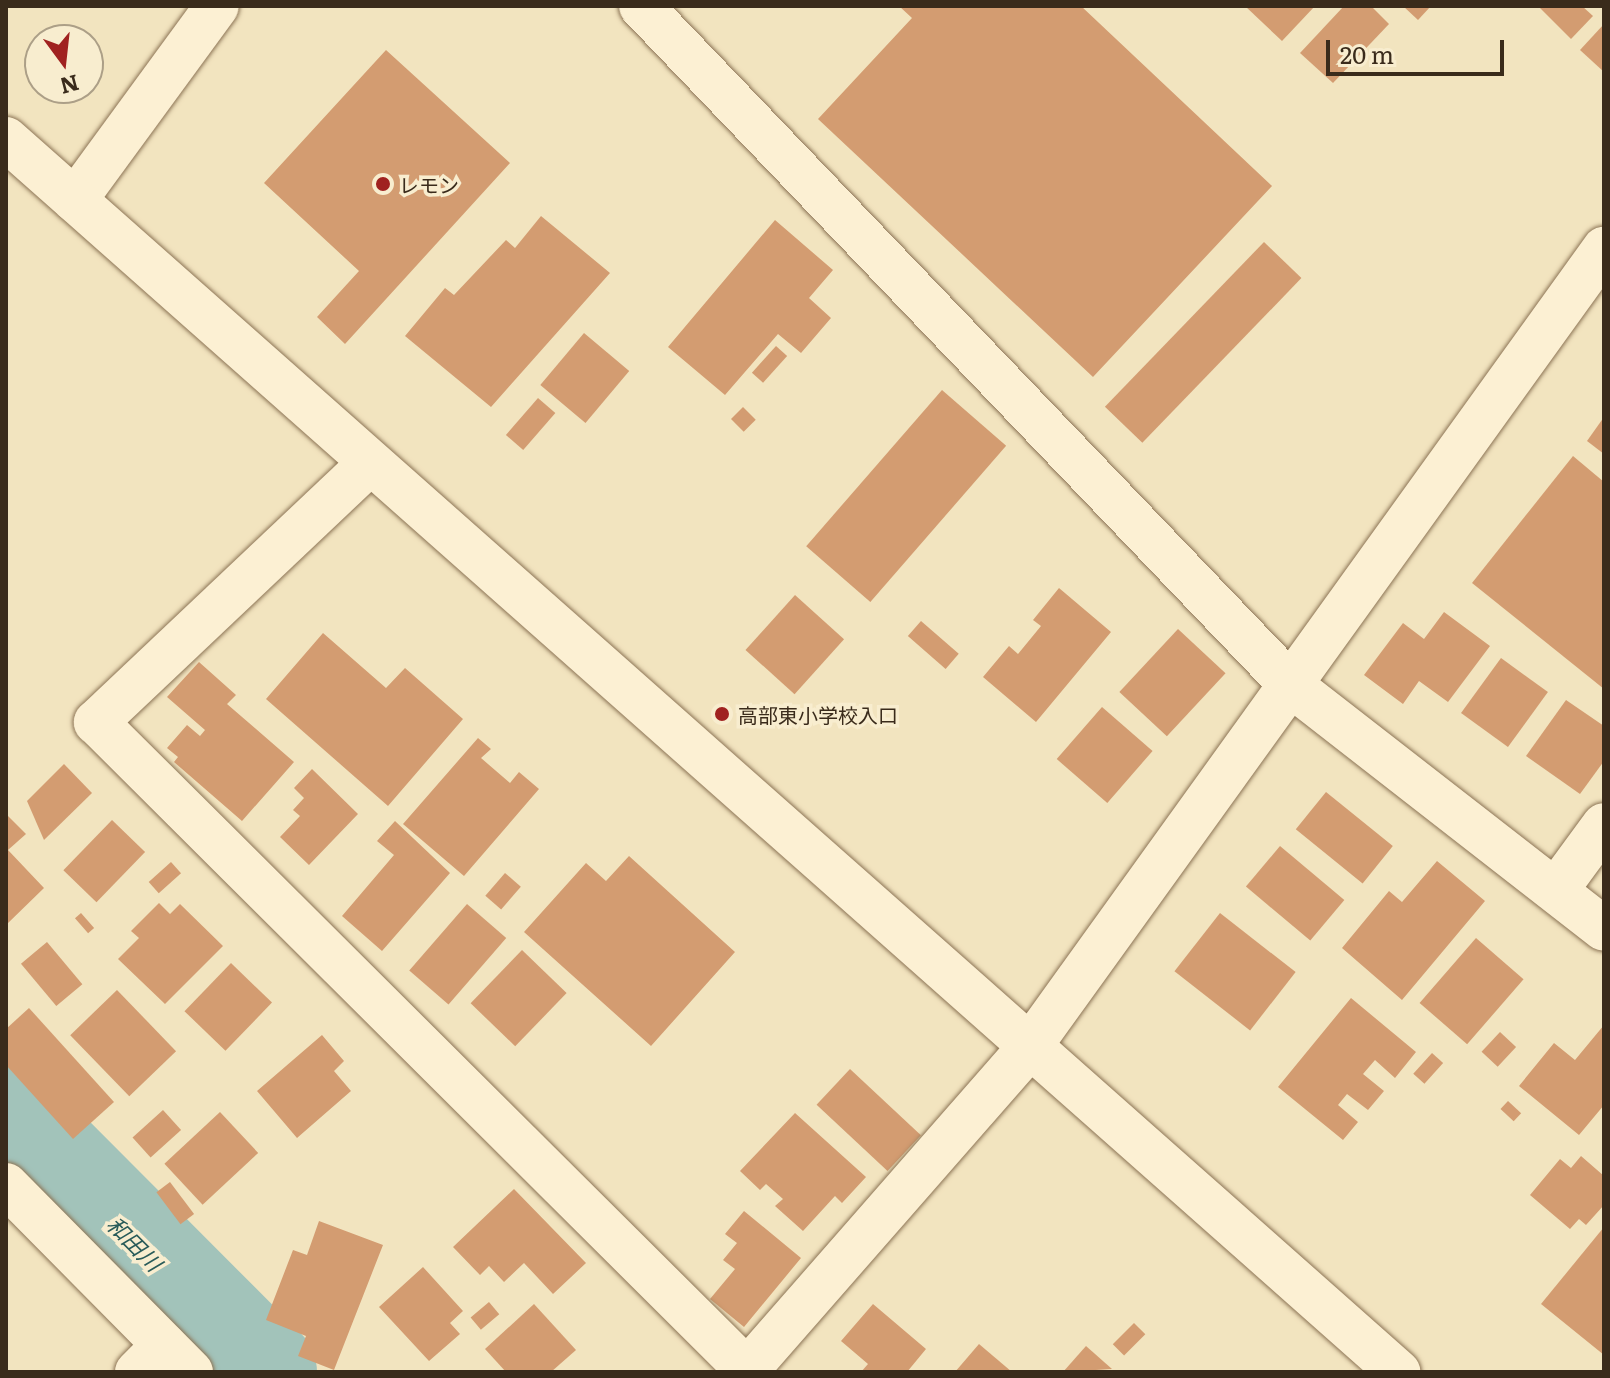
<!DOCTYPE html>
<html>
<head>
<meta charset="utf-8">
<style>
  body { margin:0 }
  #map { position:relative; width:1610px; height:1378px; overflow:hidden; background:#f2e4bf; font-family:Literata,"Noto Sans JP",serif }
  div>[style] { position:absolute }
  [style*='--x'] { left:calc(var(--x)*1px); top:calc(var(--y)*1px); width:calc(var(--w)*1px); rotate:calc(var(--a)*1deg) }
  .stream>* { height:18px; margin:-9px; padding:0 9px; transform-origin:9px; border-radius:9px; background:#a2c3ba }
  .river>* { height:108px; margin:-54px; padding:0 54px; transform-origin:54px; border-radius:54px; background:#a2c3ba }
  .building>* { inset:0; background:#d39c71; transform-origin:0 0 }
  .roads { filter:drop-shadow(0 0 2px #8c7455) drop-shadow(0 0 2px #8c7455) }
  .street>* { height:44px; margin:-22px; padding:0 22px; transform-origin:22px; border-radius:22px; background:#fcf0d3 }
  .secondary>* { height:44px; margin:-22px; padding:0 22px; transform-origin:22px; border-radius:22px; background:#fcf0d3 }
  .dots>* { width:22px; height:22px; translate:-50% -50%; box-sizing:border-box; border:4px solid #f8edcf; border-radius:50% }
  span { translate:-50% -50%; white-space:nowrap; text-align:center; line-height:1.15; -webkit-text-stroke:7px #f8edcf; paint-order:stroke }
  .poi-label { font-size:20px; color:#3a2b1b }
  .left { translate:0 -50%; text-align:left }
  .water-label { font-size:22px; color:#295b59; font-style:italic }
  .frame { position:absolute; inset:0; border:8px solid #3a2b1b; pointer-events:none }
  .north { position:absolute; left:24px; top:24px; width:80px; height:80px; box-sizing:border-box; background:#f8edcf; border:2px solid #ac9f87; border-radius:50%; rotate:165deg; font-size:22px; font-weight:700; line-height:32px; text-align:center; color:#3a2b1b }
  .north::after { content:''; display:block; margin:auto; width:28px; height:36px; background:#a02220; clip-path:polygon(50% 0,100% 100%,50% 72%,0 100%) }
  .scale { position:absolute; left:1326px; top:40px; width:178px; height:36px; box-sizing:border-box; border:4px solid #3a2b1b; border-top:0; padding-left:10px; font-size:24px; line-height:28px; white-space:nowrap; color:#3a2b1b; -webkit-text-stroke:6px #f8edcf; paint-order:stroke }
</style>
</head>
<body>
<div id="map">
  <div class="stream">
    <i style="--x:188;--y:1361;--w:63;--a:-88.2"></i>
  </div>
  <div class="river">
    <i style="--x:6;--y:1114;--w:364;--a:45.1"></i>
  </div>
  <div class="building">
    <i style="clip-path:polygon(899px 6px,1081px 6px,1272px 186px,1093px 377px,818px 119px,912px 18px)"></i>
    <i style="clip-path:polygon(1245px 6px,1315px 6px,1282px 41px)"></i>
    <i style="clip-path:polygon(1344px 6px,1371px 6px,1389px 24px,1333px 83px,1300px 53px)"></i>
    <i style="clip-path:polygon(1403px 6px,1431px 6px,1418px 20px)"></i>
    <i style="clip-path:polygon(1538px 6px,1582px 6px,1593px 16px,1571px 39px)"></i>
    <i style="clip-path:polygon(1604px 24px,1604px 72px,1580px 50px)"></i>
    <i style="clip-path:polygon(386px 50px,510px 163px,345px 344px,317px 317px,359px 271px,264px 183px)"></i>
    <i style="clip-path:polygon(541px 216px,610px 273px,491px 407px,405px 336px,445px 288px,454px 295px,506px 240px,515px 248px)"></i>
    <i style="clip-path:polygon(775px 220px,833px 270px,809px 298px,831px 318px,801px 353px,778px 334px,725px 395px,668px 347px)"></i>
    <i style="left:1264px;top:242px;width:52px;height:229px;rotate:44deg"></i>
    <i style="left:584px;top:333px;width:59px;height:68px;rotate:40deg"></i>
    <i style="left:776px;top:346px;width:15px;height:36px;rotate:42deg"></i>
    <i style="left:942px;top:390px;width:85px;height:207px;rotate:41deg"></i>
    <i style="left:538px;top:398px;width:23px;height:49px;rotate:41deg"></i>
    <i style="left:743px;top:407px;width:18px;height:17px;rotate:45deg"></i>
    <i style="clip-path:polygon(1604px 417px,1604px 454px,1587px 441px)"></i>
    <i style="clip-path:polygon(1573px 456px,1604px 482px,1604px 689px,1472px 583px)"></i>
    <i style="clip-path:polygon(1059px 588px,1111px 632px,1036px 722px,983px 677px,1009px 646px,1018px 654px,1041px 626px,1033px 620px)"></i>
    <i style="left:795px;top:595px;width:66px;height:74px;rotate:42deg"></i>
    <i style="clip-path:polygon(1444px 612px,1490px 646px,1448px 702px,1419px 681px,1403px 704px,1364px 675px,1403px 623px,1424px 639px)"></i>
    <i style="left:921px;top:621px;width:50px;height:20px;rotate:41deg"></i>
    <i style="left:1178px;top:629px;width:65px;height:86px;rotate:43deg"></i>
    <i style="clip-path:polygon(323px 633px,386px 688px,405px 668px,463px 719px,388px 806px,266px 699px)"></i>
    <i style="left:1501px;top:658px;width:58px;height:68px;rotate:36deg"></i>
    <i style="clip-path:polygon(199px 662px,236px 695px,227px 704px,294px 762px,242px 821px,174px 762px,178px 757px,167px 748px,187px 725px,200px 736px,205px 730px,167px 697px)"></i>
    <i style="clip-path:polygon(1566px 700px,1604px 726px,1604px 761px,1580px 794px,1526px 756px)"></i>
    <i style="left:1102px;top:707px;width:67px;height:69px;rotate:41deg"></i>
    <i style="clip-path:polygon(478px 738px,491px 749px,481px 758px,510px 783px,519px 772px,539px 789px,464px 876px,403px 824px)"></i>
    <i style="clip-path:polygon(64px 764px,92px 793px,44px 840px,27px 801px)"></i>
    <i style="clip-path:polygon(312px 769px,358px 814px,309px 865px,280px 837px,300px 816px,293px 810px,304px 798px,294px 788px)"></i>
    <i style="left:1326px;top:792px;width:86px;height:48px;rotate:39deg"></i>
    <i style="clip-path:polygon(6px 814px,26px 834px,8px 850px,44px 888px,6px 925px)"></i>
    <i style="left:112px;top:820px;width:46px;height:70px;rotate:44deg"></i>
    <i style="clip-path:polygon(395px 821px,450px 873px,382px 951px,342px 916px,394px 855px,377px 841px)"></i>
    <i style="left:1280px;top:846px;width:84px;height:53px;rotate:40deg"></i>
    <i style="clip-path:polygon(629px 856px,735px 952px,651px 1046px,524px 932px,586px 863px,606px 881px)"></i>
    <i style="clip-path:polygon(1437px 861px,1485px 901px,1402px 1000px,1342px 948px,1389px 891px,1402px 902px)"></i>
    <i style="left:171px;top:862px;width:15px;height:30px;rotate:48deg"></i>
    <i style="left:505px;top:873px;width:21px;height:30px;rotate:41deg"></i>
    <i style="clip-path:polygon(159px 903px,170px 914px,180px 904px,223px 946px,165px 1004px,118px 959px,139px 938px,131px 931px)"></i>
    <i style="left:467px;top:904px;width:52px;height:88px;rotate:41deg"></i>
    <i style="left:81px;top:913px;width:20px;height:8px;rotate:49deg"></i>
    <i style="left:1220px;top:913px;width:96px;height:74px;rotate:38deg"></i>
    <i style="left:1476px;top:938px;width:63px;height:86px;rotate:41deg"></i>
    <i style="left:47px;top:942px;width:55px;height:34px;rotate:50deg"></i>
    <i style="left:522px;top:950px;width:62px;height:74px;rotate:44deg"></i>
    <i style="left:231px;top:963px;width:57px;height:67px;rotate:44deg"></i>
    <i style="left:117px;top:990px;width:85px;height:65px;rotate:46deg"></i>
    <i style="clip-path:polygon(1351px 998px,1416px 1052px,1395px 1078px,1375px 1060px,1363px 1074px,1384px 1091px,1368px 1110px,1347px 1094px,1338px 1105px,1358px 1122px,1343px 1140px,1278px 1087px)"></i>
    <i style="clip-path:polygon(29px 1008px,114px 1102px,73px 1139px,6px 1065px,6px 1029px)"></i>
    <i style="clip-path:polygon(1604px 1025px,1604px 1105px,1579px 1135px,1519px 1086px,1554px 1043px,1575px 1060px)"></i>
    <i style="left:1500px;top:1032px;width:22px;height:27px;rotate:43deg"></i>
    <i style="clip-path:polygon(322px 1035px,344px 1061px,334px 1071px,351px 1091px,297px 1138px,257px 1091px)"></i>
    <i style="left:1432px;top:1053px;width:15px;height:28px;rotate:42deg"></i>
    <i style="left:850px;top:1069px;width:97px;height:49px;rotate:43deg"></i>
    <i style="left:1508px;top:1101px;width:18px;height:11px;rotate:43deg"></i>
    <i style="left:163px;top:1110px;width:27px;height:41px;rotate:48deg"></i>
    <i style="left:220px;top:1112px;width:56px;height:76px;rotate:47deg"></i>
    <i style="clip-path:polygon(795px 1113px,866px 1177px,842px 1203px,835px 1196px,803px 1231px,775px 1206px,783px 1199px,766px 1184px,760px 1190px,740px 1171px)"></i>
    <i style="clip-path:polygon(1581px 1156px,1604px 1176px,1604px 1205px,1586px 1225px,1579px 1219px,1570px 1229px,1530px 1195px,1560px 1159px,1571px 1168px)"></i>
    <i style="left:170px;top:1182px;width:40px;height:17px;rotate:53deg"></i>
    <i style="clip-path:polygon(514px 1189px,586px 1263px,553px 1294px,524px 1263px,504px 1282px,489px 1266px,480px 1275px,453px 1247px)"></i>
    <i style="clip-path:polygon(744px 1211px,801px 1258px,744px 1327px,710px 1299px,735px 1269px,723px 1260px,737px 1243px,725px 1234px)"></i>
    <i style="clip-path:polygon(319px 1221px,383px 1245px,334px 1370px,298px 1356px,306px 1336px,266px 1320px,293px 1250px,307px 1255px)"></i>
    <i style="clip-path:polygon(1604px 1227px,1604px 1355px,1541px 1304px)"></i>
    <i style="clip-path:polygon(423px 1267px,463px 1311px,450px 1323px,460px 1334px,429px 1361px,379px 1307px)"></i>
    <i style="left:489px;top:1302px;width:16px;height:24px;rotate:50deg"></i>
    <i style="clip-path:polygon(534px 1304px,576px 1350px,551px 1372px,506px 1372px,485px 1349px)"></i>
    <i style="clip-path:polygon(873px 1304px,926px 1349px,907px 1372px,861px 1372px,868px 1364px,841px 1341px)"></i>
    <i style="left:1134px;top:1323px;width:16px;height:30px;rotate:45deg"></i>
    <i style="clip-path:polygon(979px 1344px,1012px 1372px,955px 1372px)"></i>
    <i style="clip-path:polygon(1086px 1346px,1112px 1369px,1063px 1372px)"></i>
  </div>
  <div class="roads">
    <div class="street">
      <i style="--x:641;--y:6;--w:941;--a:46.25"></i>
      <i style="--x:1292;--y:686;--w:395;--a:37.9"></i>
      <i style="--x:75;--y:200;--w:240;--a:-53.8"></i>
      <i style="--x:369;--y:464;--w:376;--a:136.6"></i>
      <i style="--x:96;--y:722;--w:921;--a:44.87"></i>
      <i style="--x:1557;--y:889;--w:79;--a:-53.7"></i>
      <i style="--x:6;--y:1185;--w:263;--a:45.3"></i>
      <i style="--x:747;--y:1370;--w:427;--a:-48.8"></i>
      <i style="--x:137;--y:1372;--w:38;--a:-45"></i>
    </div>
    <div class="secondary">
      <i style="--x:6;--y:139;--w:1860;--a:41.53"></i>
      <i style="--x:1028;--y:1049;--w:986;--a:-54.25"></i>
    </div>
  </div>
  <div class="dots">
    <i style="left:383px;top:184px;background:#a02220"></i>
    <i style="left:722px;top:714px;background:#a02220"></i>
  </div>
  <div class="poi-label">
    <span class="left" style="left:399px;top:184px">レモン</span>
    <span class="left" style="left:738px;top:714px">高部東小学校入口</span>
  </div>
  <div class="water-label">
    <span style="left:135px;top:1243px;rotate:45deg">和田川</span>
  </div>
  <div class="frame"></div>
  <div class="north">N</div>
  <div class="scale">20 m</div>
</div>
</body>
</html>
